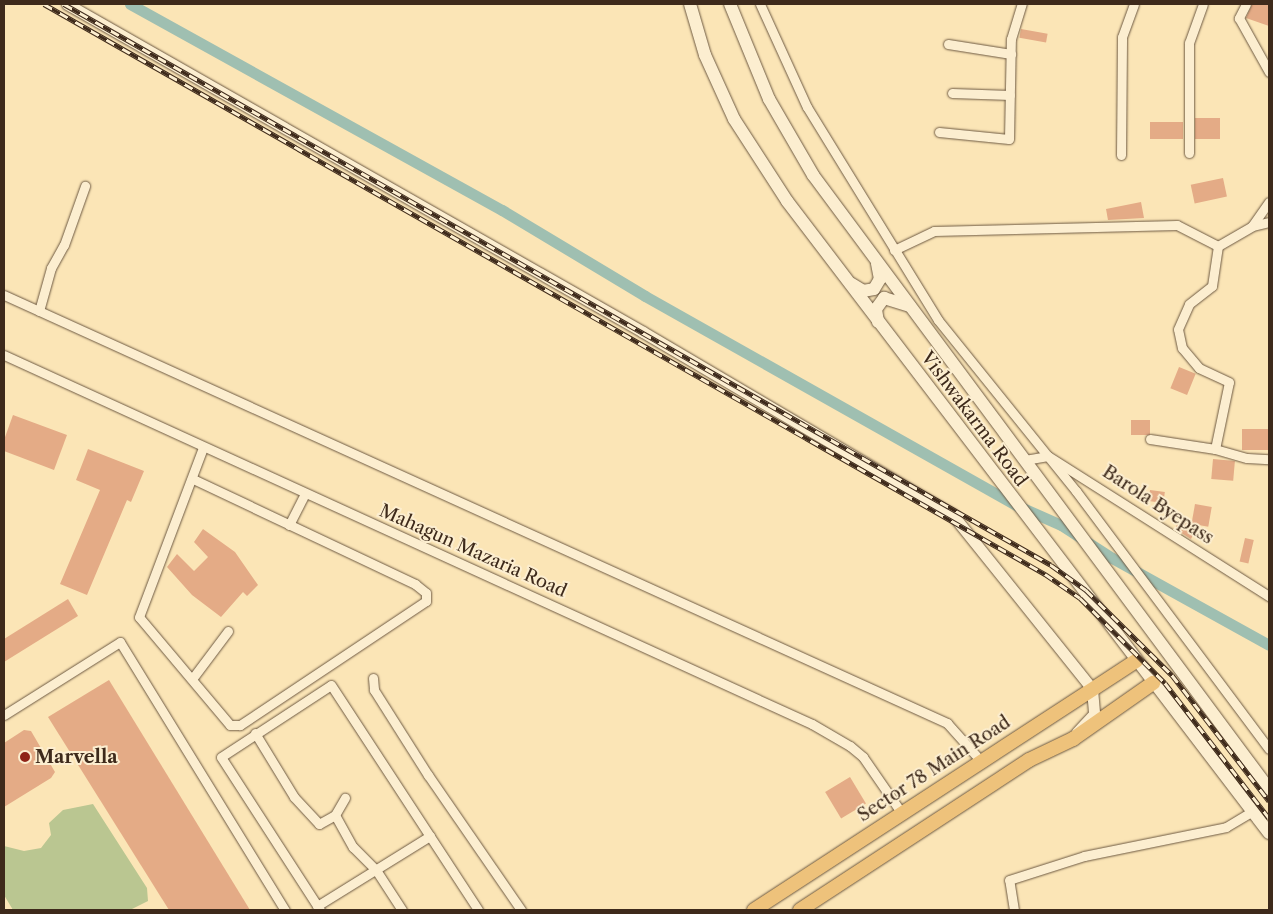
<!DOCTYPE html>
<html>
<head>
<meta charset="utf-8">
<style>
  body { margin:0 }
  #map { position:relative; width:1273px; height:914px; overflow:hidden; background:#fbe5b6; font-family:"Libre Caslon Text",serif }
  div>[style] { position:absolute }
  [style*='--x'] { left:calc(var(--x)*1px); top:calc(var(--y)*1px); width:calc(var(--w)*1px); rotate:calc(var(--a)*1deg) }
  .green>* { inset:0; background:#bac691 }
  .canal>* { height:11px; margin:-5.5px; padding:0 5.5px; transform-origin:5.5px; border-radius:5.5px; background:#9fbfb1 }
  .building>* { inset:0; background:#e4ab86; transform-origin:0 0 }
  .roads { filter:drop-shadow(0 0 1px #6d5942) drop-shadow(0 0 1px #6d5942) }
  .minor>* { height:9px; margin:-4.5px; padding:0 4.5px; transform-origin:4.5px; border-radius:4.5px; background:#fceed0 }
  .tertiary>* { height:11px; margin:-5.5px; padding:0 5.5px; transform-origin:5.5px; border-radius:5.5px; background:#fceed0 }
  .secondary>* { height:12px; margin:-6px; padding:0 6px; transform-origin:6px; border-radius:6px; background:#fceed0 }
  .primary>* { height:14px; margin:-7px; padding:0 7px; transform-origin:7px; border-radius:7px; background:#eec27b }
  .rail>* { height:5px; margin-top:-2.5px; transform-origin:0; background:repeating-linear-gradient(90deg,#fceed0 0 9px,#3e2a1b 0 18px); box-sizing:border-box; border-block:1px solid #3e2a1b }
  .dots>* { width:14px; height:14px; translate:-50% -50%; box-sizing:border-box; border:2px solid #fceed0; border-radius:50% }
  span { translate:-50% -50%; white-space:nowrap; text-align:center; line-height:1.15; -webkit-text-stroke:4px #fceed0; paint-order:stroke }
  .street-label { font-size:18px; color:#3e2a1b }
  .poi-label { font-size:18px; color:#3e2a1b; font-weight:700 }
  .left { translate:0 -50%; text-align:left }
  .frame { position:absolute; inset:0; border:5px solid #3e2a1b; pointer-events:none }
</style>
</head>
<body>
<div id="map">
  <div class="green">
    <i style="clip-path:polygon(93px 804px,147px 888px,148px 901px,130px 910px,13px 910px,4px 895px,4px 846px,24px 851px,41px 848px,51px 835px,49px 823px,63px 810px)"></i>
  </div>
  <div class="canal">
    <i style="--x:130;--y:4;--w:425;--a:29"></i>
    <i style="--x:502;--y:210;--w:167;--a:31"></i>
    <i style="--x:645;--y:296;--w:428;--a:29.4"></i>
    <i style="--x:1018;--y:506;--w:47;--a:23.8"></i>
    <i style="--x:1061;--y:525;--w:61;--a:32.9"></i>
    <i style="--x:1112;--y:558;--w:179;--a:29"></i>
  </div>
  <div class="building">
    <i style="clip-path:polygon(1252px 4px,1269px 4px,1269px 26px,1246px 18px)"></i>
    <i style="left:1021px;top:29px;width:27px;height:9px;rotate:10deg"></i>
    <i style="left:1195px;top:118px;width:25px;height:21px"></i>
    <i style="left:1183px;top:122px;width:17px;height:33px;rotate:90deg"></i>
    <i style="left:1223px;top:178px;width:19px;height:33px;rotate:78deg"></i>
    <i style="clip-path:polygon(1141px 202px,1144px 218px,1108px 220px,1106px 209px)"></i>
    <i style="left:1179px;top:367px;width:18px;height:23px;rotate:22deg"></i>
    <i style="clip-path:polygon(13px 415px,67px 435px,54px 470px,4px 451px,4px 440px)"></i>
    <i style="left:1131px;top:420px;width:19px;height:15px"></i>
    <i style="left:1242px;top:429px;width:27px;height:21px"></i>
    <i style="clip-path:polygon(88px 449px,144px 471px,131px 502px,127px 500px,87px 595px,60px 584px,100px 490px,76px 480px)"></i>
    <i style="left:1213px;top:459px;width:22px;height:20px;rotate:5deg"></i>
    <i style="left:1150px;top:490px;width:15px;height:11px;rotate:8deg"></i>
    <i style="left:1195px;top:504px;width:17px;height:20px;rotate:10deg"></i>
    <i style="clip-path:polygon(1179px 519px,1197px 527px,1191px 539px,1175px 529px)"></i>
    <i style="clip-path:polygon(203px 529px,235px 552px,258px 585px,247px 596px,243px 592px,221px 617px,192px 595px,167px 567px,177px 554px,194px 571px,208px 557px,194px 542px)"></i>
    <i style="left:1245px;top:538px;width:9px;height:24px;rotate:13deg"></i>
    <i style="clip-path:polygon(68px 599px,78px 616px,4px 662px,4px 639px)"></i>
    <i style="clip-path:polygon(109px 680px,250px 910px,169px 910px,48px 717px)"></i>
    <i style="clip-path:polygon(24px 730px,31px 731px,55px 772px,51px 778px,4px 807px,4px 743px)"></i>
    <i style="left:850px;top:777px;width:31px;height:29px;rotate:59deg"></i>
  </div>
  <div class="roads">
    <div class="minor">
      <i style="--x:760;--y:4;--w:113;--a:65.5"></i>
      <i style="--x:807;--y:107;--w:250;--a:58.4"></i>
      <i style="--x:938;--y:320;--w:220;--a:51.1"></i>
      <i style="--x:1076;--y:491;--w:322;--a:53.2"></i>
      <i style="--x:1246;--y:4;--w:16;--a:117"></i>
      <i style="--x:1239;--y:18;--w:62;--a:60.9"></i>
      <i style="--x:948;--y:44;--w:64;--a:9"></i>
      <i style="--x:952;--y:93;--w:58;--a:2"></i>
      <i style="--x:939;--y:132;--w:70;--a:5.7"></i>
      <i style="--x:1009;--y:139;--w:100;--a:-88.9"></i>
      <i style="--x:1011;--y:39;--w:37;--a:-73"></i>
      <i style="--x:1189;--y:153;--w:110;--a:-90"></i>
      <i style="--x:1189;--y:43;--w:41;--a:-70.3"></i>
      <i style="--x:1121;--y:155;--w:118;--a:-89.5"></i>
      <i style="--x:1122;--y:37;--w:35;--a:-70"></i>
      <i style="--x:1252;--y:226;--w:29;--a:-55"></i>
      <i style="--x:894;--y:250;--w:44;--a:-25.4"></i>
      <i style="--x:934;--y:231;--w:243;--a:-1.4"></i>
      <i style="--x:1177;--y:225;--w:46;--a:27.1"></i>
      <i style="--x:4;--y:295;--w:1036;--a:24.41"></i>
      <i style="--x:947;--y:723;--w:51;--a:48.2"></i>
      <i style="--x:39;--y:311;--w:45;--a:-74.4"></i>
      <i style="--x:51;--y:268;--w:26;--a:-61"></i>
      <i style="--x:64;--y:245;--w:63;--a:-70.4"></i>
      <i style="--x:4;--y:355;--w:888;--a:24.55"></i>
      <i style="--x:812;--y:724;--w:44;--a:30.1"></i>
      <i style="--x:850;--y:746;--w:17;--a:40"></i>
      <i style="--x:863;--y:757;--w:67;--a:55.4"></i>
      <i style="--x:1150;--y:439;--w:66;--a:8.7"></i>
      <i style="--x:1215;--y:449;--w:33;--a:16"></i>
      <i style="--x:1247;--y:458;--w:22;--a:3"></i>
      <i style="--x:1215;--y:449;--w:68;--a:-78.2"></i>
      <i style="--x:1229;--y:382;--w:33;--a:-155"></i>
      <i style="--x:1199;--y:368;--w:26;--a:-130"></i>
      <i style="--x:1182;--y:348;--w:19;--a:-102"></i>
      <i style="--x:1178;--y:329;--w:27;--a:-66"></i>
      <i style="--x:1189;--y:304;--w:29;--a:-38"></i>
      <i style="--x:1212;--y:286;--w:40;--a:-81.5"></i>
      <i style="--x:1218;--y:246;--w:39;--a:-30"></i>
      <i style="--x:1252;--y:226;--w:17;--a:-13"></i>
      <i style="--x:1025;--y:460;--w:23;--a:-10"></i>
      <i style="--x:1048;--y:456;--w:262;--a:32.4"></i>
      <i style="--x:193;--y:479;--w:246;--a:25.3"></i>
      <i style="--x:415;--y:584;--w:14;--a:39"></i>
      <i style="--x:426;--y:593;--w:8;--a:90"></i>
      <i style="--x:426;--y:601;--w:224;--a:146.3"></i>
      <i style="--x:240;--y:725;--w:10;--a:180"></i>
      <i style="--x:230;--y:725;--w:141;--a:-130.1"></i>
      <i style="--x:139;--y:617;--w:181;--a:-69.3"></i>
      <i style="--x:289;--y:525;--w:35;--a:-63"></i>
      <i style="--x:373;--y:678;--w:12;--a:85"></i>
      <i style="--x:374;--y:690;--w:101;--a:57.6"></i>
      <i style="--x:428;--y:775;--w:164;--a:55.4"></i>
      <i style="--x:192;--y:679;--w:60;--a:-53.1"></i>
      <i style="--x:4;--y:715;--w:137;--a:-32.2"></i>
      <i style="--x:120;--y:642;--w:315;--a:58.4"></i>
      <i style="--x:255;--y:733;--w:75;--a:58.6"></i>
      <i style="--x:294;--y:797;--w:37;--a:47"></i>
      <i style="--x:319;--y:824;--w:18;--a:-29"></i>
      <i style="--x:335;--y:815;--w:37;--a:61"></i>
      <i style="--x:353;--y:847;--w:33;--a:45"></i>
      <i style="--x:376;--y:870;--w:48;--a:57"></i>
      <i style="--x:335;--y:815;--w:20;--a:-60"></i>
      <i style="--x:317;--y:906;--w:133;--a:-31.8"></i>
      <i style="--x:320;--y:910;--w:182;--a:-122.9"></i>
      <i style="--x:221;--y:757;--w:131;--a:-33.2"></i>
      <i style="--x:331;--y:685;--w:269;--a:56.8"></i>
      <i style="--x:1014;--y:910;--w:30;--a:-99"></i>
      <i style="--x:1009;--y:880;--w:79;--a:-17.7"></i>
      <i style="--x:1084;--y:856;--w:145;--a:-11.5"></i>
      <i style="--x:1226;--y:827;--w:31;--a:-31"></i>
    </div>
    <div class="tertiary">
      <i style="--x:67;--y:4;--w:663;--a:29.66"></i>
      <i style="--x:643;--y:332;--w:359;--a:30.5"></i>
      <i style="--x:952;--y:514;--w:224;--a:51.3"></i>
      <i style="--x:1092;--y:689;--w:25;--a:85"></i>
      <i style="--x:1094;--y:714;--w:25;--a:133"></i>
    </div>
    <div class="secondary">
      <i style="--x:690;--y:4;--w:53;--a:73.6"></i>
      <i style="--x:705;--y:55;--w:70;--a:65.6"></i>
      <i style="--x:734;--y:119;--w:98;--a:57.1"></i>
      <i style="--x:787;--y:201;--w:795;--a:52.67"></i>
      <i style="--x:730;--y:4;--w:103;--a:67.7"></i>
      <i style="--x:769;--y:99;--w:88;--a:59.9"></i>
      <i style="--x:813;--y:175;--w:765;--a:53.4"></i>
      <i style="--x:852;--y:284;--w:13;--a:32"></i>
      <i style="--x:863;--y:291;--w:11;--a:-10"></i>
      <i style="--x:874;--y:289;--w:12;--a:-59"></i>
      <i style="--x:880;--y:279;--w:16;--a:-101"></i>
      <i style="--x:878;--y:322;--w:13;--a:-99"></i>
      <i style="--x:876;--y:309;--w:14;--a:-54"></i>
      <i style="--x:884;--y:298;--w:27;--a:17"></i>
    </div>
    <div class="primary">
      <i style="--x:754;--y:910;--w:456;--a:-33.1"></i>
      <i style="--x:800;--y:910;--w:274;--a:-33.2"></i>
      <i style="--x:1029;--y:760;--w:49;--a:-25.5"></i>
      <i style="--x:1073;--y:739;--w:98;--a:-35"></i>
    </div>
  </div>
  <div class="rail">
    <i style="--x:44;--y:4;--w:1152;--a:29.66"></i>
    <i style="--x:1045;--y:574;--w:42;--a:34.4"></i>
    <i style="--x:1080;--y:598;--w:120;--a:45"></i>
    <i style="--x:1165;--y:683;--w:170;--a:52.4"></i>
    <i style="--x:64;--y:4;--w:1135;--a:29.61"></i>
    <i style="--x:1051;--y:565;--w:43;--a:35.5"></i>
    <i style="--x:1086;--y:590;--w:121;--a:44.7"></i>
    <i style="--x:1172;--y:675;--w:159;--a:52.4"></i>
  </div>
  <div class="dots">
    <i style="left:25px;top:757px;background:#8f2418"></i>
  </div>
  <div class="street-label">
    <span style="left:974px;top:419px;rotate:53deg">Vishwakarma Road</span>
    <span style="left:1158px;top:505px;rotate:33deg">Barola Byepass</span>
    <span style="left:473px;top:551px;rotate:24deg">Mahagun Mazaria Road</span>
    <span style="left:934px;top:769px;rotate:-33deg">Sector 78 Main Road</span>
  </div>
  <div class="poi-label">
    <span class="left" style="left:35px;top:757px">Marvella</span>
  </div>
  <div class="frame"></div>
</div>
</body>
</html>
